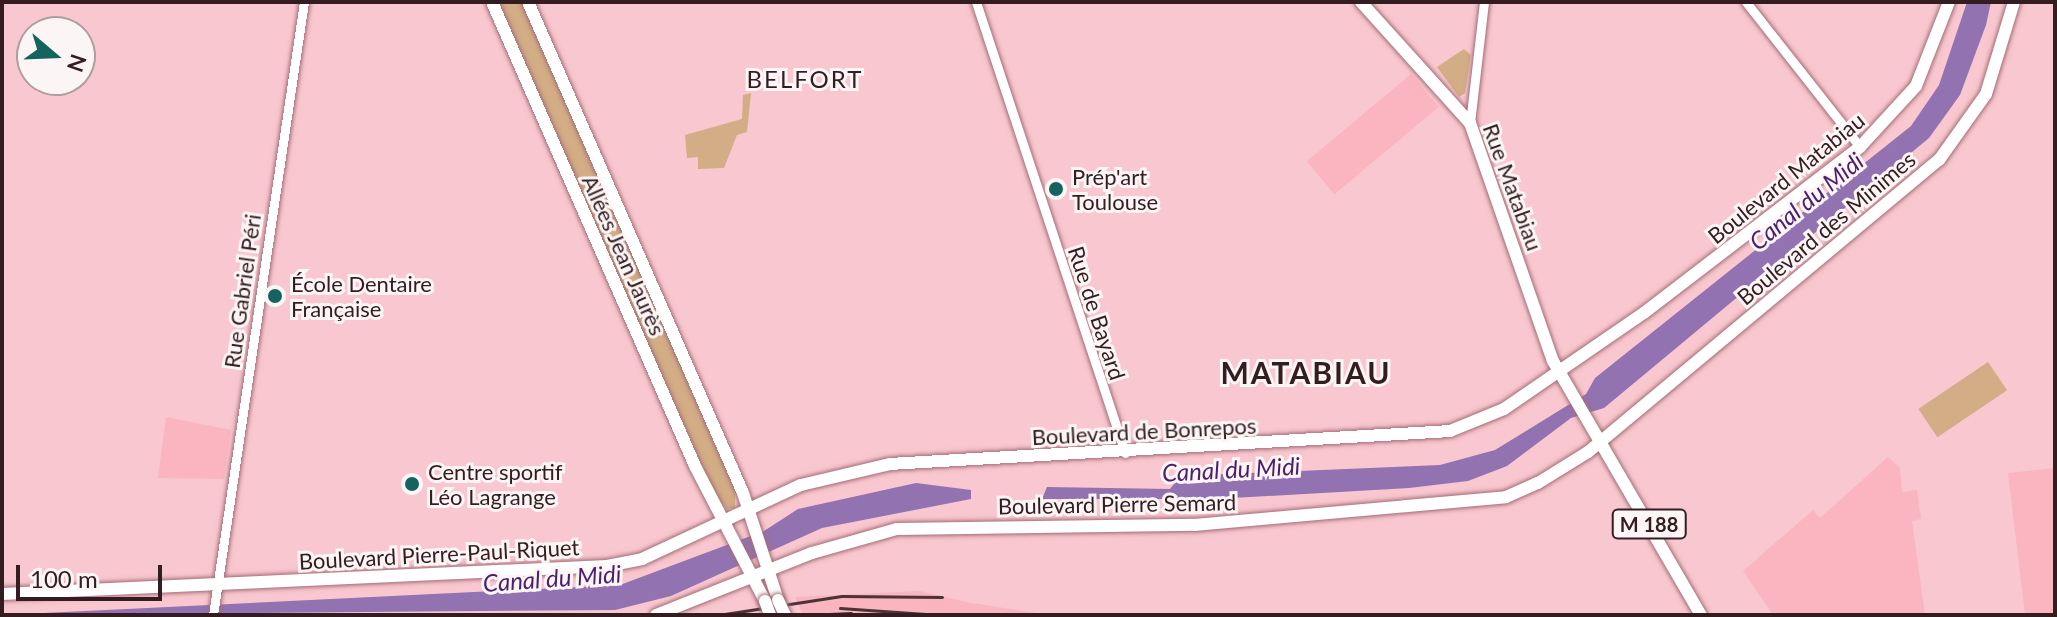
<!DOCTYPE html>
<html>
<head>
<meta charset="utf-8">
<style>
  body { margin:0 }
  #map { position:relative; width:2057px; height:617px; overflow:hidden; background:#f9c7cf; font-family:Lato,sans-serif }
  div>[style] { position:absolute }
  [style*='--x'] { left:calc(var(--x)*1px); top:calc(var(--y)*1px); width:calc(var(--w)*1px); rotate:calc(var(--a)*1deg) }
  .built>* { inset:0; background:#fab5c0; transform-origin:0 0 }
  .green>* { inset:0; background:#d3ad85; transform-origin:0 0 }
  .water>* { inset:0; background:#9372b1 }
  .roads { filter:drop-shadow(0 0 2px #a46c76) drop-shadow(0 0 2px #a46c76) }
  .tertiary>* { height:9px; margin:-4.5px; padding:0 4.5px; transform-origin:4.5px; border-radius:4.5px; background:#fff }
  .primary>* { height:12px; margin:-6px; padding:0 6px; transform-origin:6px; border-radius:6px; background:#fff }
  .rail>* { height:3px; margin:-1.5px; padding:0 1.5px; transform-origin:1.5px; border-radius:1.5px; background:#4c3337 }
  .bridges { filter:drop-shadow(0 0 2px #a46c76) drop-shadow(0 0 2px #a46c76) }
  .primary-bridge>* { height:12px; margin:-6px; padding:0 6px; transform-origin:6px; border-radius:6px; background:#fff }
  .dots>* { width:22px; height:22px; translate:-50% -50%; box-sizing:border-box; border:4px solid #fcf5f6; border-radius:50% }
  span { translate:-50% -50%; white-space:nowrap; text-align:center; line-height:1.15; -webkit-text-stroke:6px #fcf5f6; paint-order:stroke }
  .shield-label span { padding:2px 6px; background:#fcf5f6; border:2px solid; border-radius:6px; -webkit-text-stroke-width:0 }
  .shield-label { font-size:20px; color:#331d21; font-weight:700 }
  .poi-label { font-size:22px; color:#331d21 }
  .left { translate:0 -50%; text-align:left }
  .street-label { font-size:22px; color:#331d21 }
  .neighbourhood-label { font-size:24px; color:#331d21; letter-spacing:2px }
  .water-label { font-size:24px; color:#4c1e6b; font-style:italic }
  .district-label { font-size:30px; color:#331d21; font-weight:700; letter-spacing:2px }
  .frame { position:absolute; inset:0; border:4px solid #331d21; pointer-events:none }
  .north { position:absolute; left:16px; top:16px; width:80px; height:80px; box-sizing:border-box; background:#fcf5f6; border:2px solid #ac9fa1; border-radius:50%; rotate:109deg; font-size:22px; font-weight:700; line-height:32px; text-align:center; color:#331d21 }
  .north::after { content:''; display:block; margin:auto; width:28px; height:36px; background:#15635e; clip-path:polygon(50% 0,100% 100%,50% 72%,0 100%) }
  .scale { position:absolute; left:16px; top:565px; width:146px; height:36px; box-sizing:border-box; border:4px solid #331d21; border-top:0; padding-left:10px; font-size:24px; line-height:28px; white-space:nowrap; color:#331d21; -webkit-text-stroke:6px #fcf5f6; paint-order:stroke }
</style>
</head>
<body>
<div id="map">
  <div class="built">
    <i style="left:1411px;top:74px;width:43px;height:136px;rotate:50deg"></i>
    <i style="clip-path:polygon(166px 417px,231px 430px,224px 479px,158px 478px)"></i>
    <i style="clip-path:polygon(1888px 457px,1900px 468px,1902px 492px,1917px 490px,1921px 519px,1912px 521px,1925px 615px,1773px 615px,1743px 571px,1813px 510px,1820px 518px)"></i>
    <i style="clip-path:polygon(2055px 468px,2055px 615px,2025px 615px,2008px 473px)"></i>
    <i style="clip-path:polygon(920px 591px,966px 602px,1049px 615px,803px 615px,795px 597px)"></i>
  </div>
  <div class="green">
    <i style="clip-path:polygon(496px 2px,523px 2px,735px 485px,735px 508px,727px 509px,715px 495px)"></i>
    <i style="clip-path:polygon(1464px 49px,1471px 55px,1465px 93px,1459px 97px,1437px 67px)"></i>
    <i style="clip-path:polygon(751px 93px,747px 132px,737px 135px,724px 168px,698px 169px,698px 157px,687px 158px,685px 135px,742px 119px,743px 95px)"></i>
    <i style="left:1988px;top:362px;width:34px;height:84px;rotate:56deg"></i>
  </div>
  <div class="water">
    <i style="clip-path:polygon(1967px 2px,1991px 2px,1986px 25px,1960px 95px,1929px 138px,1604px 408px,1571px 418px,1507px 466px,1468px 481px,1409px 488px,1215px 499px,1042px 499px,1047px 487px,1170px 489px,1180px 476px,1440px 465px,1495px 450px,1586px 394px,1595px 378px,1911px 126px,1939px 85px)"></i>
    <i style="clip-path:polygon(916px 483px,971px 490px,971px 499px,822px 528px,671px 596px,615px 610px,2px 615px,620px 585px,764px 531px,798px 509px)"></i>
  </div>
  <div class="roads">
    <div class="tertiary">
      <i style="--x:976;--y:2;--w:475;--a:71.7"></i>
      <i style="--x:1746;--y:2;--w:184;--a:51.8"></i>
      <i style="--x:1470;--y:123;--w:122;--a:-83.4"></i>
      <i style="--x:213;--y:615;--w:620;--a:-81.56"></i>
    </div>
    <div class="primary">
      <i style="--x:492;--y:2;--w:506;--a:66.37"></i>
      <i style="--x:695;--y:466;--w:152;--a:62.6"></i>
      <i style="--x:528;--y:2;--w:536;--a:66.35"></i>
      <i style="--x:743;--y:493;--w:113;--a:71.9"></i>
      <i style="--x:1361;--y:2;--w:163;--a:48"></i>
      <i style="--x:1470;--y:123;--w:252;--a:70.8"></i>
      <i style="--x:1553;--y:361;--w:294;--a:59.8"></i>
      <i style="--x:2;--y:594;--w:606;--a:-2.65"></i>
      <i style="--x:607;--y:566;--w:36;--a:-11"></i>
      <i style="--x:642;--y:559;--w:175;--a:-25"></i>
      <i style="--x:801;--y:485;--w:91;--a:-13.3"></i>
      <i style="--x:890;--y:464;--w:561;--a:-3.37"></i>
      <i style="--x:1450;--y:431;--w:58;--a:-22.2"></i>
      <i style="--x:1504;--y:409;--w:171;--a:-34.5"></i>
      <i style="--x:1645;--y:312;--w:271;--a:-37.5"></i>
      <i style="--x:1860;--y:147;--w:83;--a:-47.4"></i>
      <i style="--x:1916;--y:86;--w:90;--a:-68.6"></i>
      <i style="--x:656;--y:615;--w:168;--a:-21.7"></i>
      <i style="--x:812;--y:553;--w:88;--a:-15.8"></i>
      <i style="--x:897;--y:529;--w:297;--a:-0.8"></i>
      <i style="--x:1194;--y:525;--w:313;--a:-5.1"></i>
      <i style="--x:1506;--y:497;--w:35;--a:-24"></i>
      <i style="--x:1538;--y:483;--w:59;--a:-31.8"></i>
      <i style="--x:1588;--y:452;--w:457;--a:-39.8"></i>
      <i style="--x:1939;--y:160;--w:81;--a:-54.5"></i>
      <i style="--x:1986;--y:94;--w:96;--a:-73.1"></i>
    </div>
  </div>
  <div class="rail">
    <i style="--x:840;--y:608;--w:100;--a:4"></i>
    <i style="--x:718;--y:615;--w:125;--a:-8.7"></i>
    <i style="--x:842;--y:596;--w:100;--a:0.6"></i>
    <i style="--x:807;--y:615;--w:44;--a:-2.6"></i>
  </div>
  <div class="bridges">
    <div class="primary-bridge">
      <i style="--x:778;--y:600;--w:17;--a:65"></i>
      <i style="--x:765;--y:601;--w:15;--a:70"></i>
    </div>
  </div>
  <div class="dots">
    <i style="left:1056px;top:189px;background:#15635e"></i>
    <i style="left:275px;top:296px;background:#15635e"></i>
    <i style="left:412px;top:484px;background:#15635e"></i>
  </div>
  <div class="shield-label">
    <span style="left:1649px;top:524px">M 188</span>
  </div>
  <div class="poi-label">
    <span class="left" style="left:1072px;top:189px">Prép'art<br>Toulouse</span>
    <span class="left" style="left:291px;top:296px">École Dentaire<br>Française</span>
    <span class="left" style="left:428px;top:484px">Centre sportif<br>Léo Lagrange</span>
  </div>
  <div class="street-label">
    <span style="left:1786px;top:178px;rotate:-39deg">Boulevard Matabiau</span>
    <span style="left:1513px;top:187px;rotate:70deg">Rue Matabiau</span>
    <span style="left:1826px;top:228px;rotate:-40deg">Boulevard des Minimes</span>
    <span style="left:624px;top:255px;rotate:66deg">Allées Jean Jaurès</span>
    <span style="left:242px;top:291px;rotate:-82deg">Rue Gabriel Péri</span>
    <span style="left:1097px;top:313px;rotate:72deg">Rue de Bayard</span>
    <span style="left:1144px;top:431px;rotate:-3deg">Boulevard de Bonrepos</span>
    <span style="left:1117px;top:504px;rotate:-1deg">Boulevard Pierre Semard</span>
    <span style="left:439px;top:554px;rotate:-3deg">Boulevard Pierre-Paul-Riquet</span>
  </div>
  <div class="neighbourhood-label">
    <span style="left:805px;top:79px">BELFORT</span>
  </div>
  <div class="water-label">
    <span style="left:1806px;top:201px;rotate:-39deg">Canal du Midi</span>
    <span style="left:1231px;top:469px;rotate:-3deg">Canal du Midi</span>
    <span style="left:552px;top:578px;rotate:-4deg">Canal du Midi</span>
  </div>
  <div class="district-label">
    <span style="left:1306px;top:372px">MATABIAU</span>
  </div>
  <div class="frame"></div>
  <div class="north">N</div>
  <div class="scale">100 m</div>
</div>
</body>
</html>
